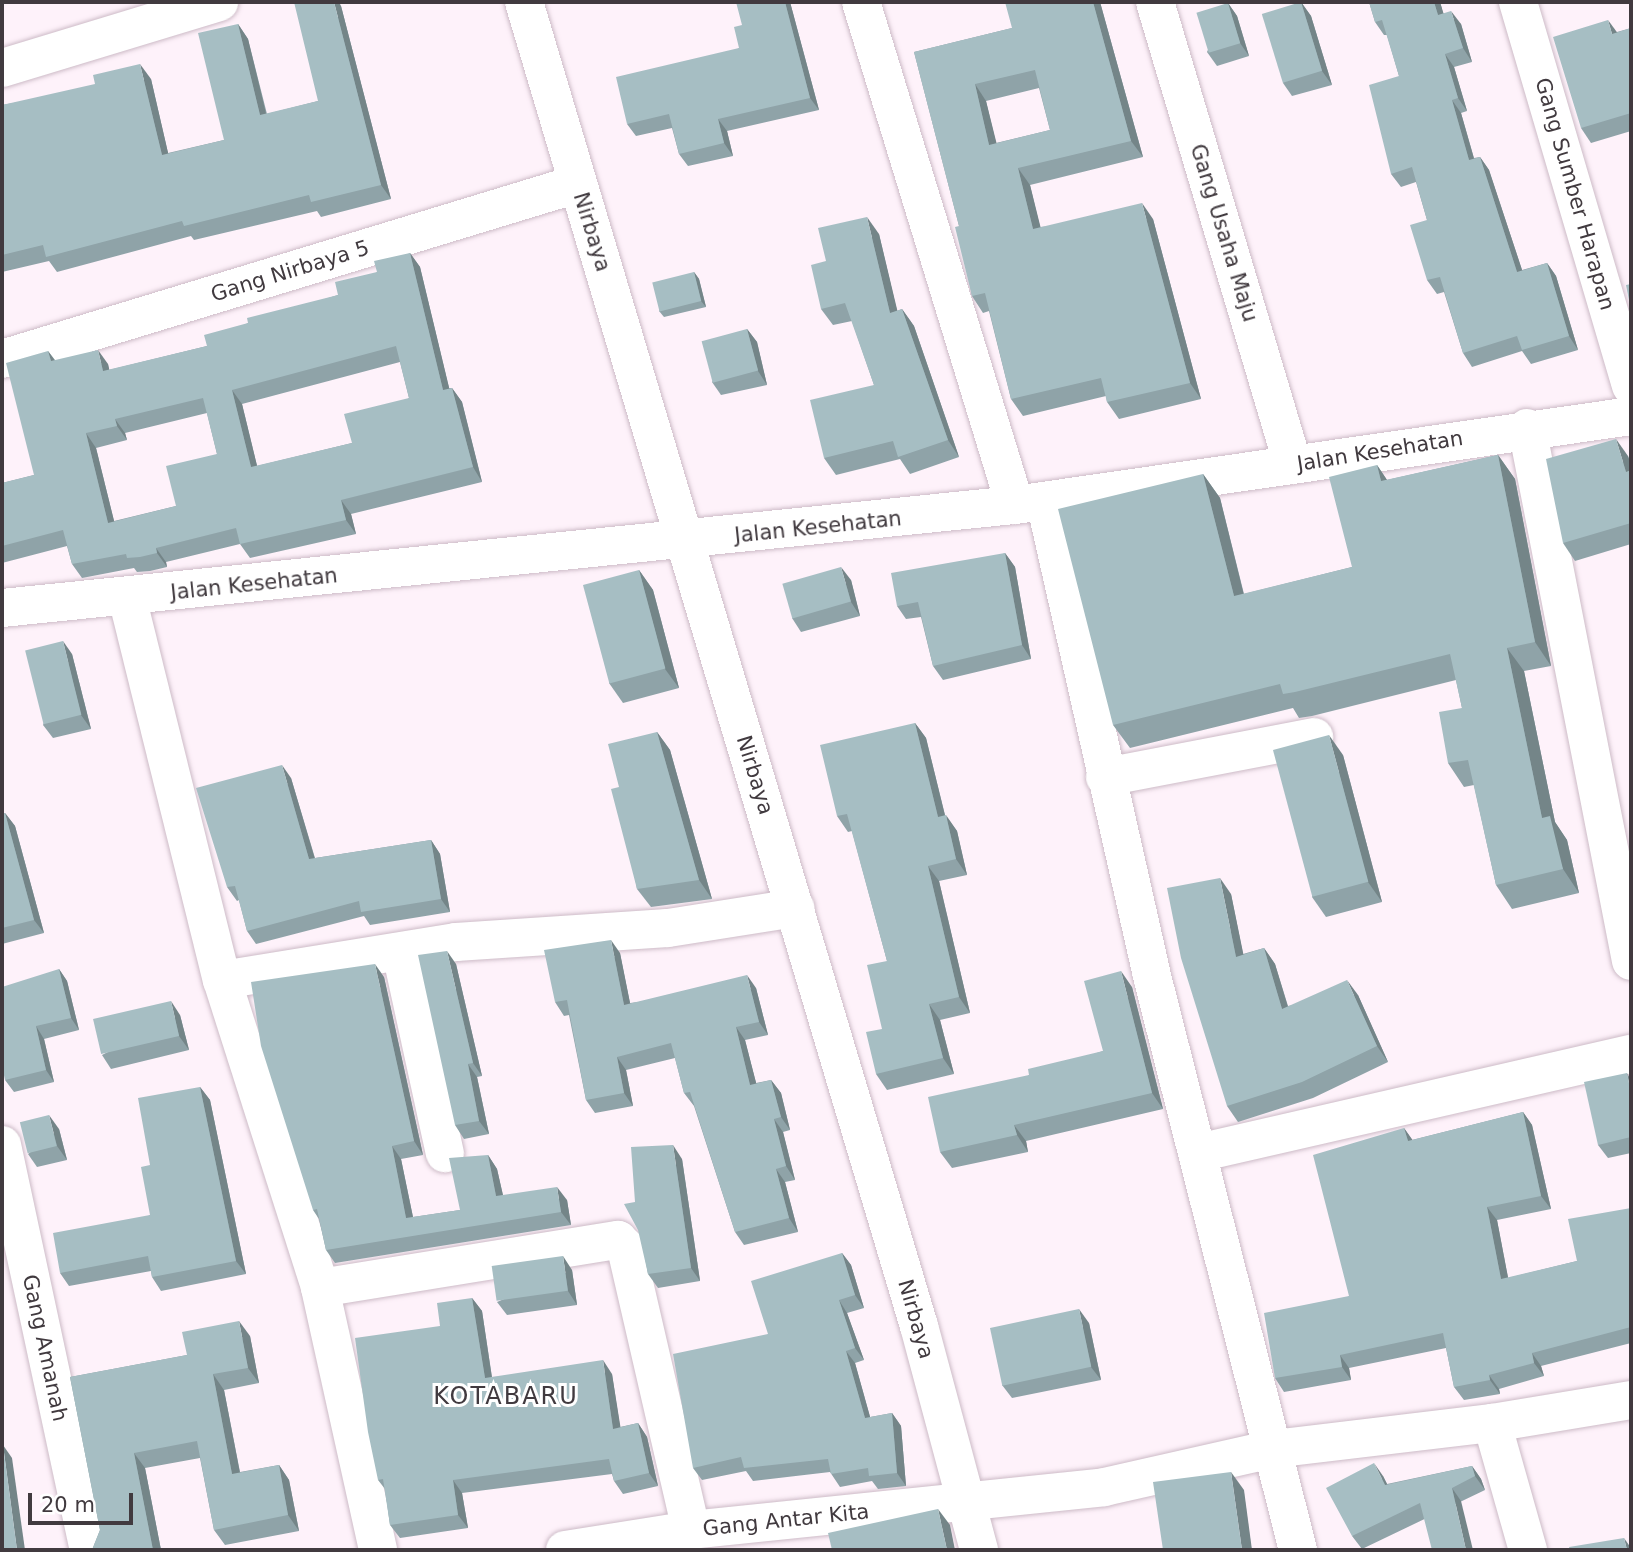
<!DOCTYPE html>
<html>
<head>
<meta charset="utf-8">
<style>
  body { margin:0 }
  #map { position:relative; width:1633px; height:1552px; overflow:hidden; background:#fef2fa; font-family:"DejaVu Sans",sans-serif }
  div>[style] { position:absolute }
  [style*='--x'] { left:calc(var(--x)*1px); top:calc(var(--y)*1px); width:calc(var(--w)*1px); rotate:calc(var(--a)*1deg) }
  .roads { filter:drop-shadow(0 0 2px #cdbbc7) drop-shadow(0 0 2px #cdbbc7) }
  .minor>* { height:38px; margin:-19px; padding:0 19px; transform-origin:19px; border-radius:19px; background:#fff }
  .wall>* { inset:0; background:#8fa3a8 }
  .shaded-wall>* { inset:0; background:#748588 }
  .building>* { inset:0; background:#a6bec3; transform-origin:0 0 }
  span { translate:-50% -50%; white-space:nowrap; text-align:center; line-height:1.15; -webkit-text-stroke:6px #fff; paint-order:stroke }
  .street-label { font-size:21px; color:#413a3f }
  .quarter-label { font-size:24px; color:#413a3f; letter-spacing:2px }
  .frame { position:absolute; inset:0; border:4px solid #413a3f; pointer-events:none }
  .scale { position:absolute; left:28px; top:1493px; width:105px; height:32px; box-sizing:border-box; border:4px solid #413a3f; border-top:0; padding-left:9px; font-size:21px; line-height:24px; white-space:nowrap; color:#413a3f; -webkit-text-stroke:5px #fff; paint-order:stroke }
</style>
</head>
<body>
<div id="map">
  <div class="roads">
    <div class="minor">
      <i style="--x:524;--y:2;--w:1382;--a:73.39"></i>
      <i style="--x:919;--y:1326;--w:232;--a:75"></i>
      <i style="--x:861;--y:2;--w:526;--a:72.98"></i>
      <i style="--x:1155;--y:2;--w:483;--a:73.4"></i>
      <i style="--x:1518;--y:2;--w:400;--a:73.6"></i>
      <i style="--x:2;--y:68;--w:227;--a:-16.9"></i>
      <i style="--x:2;--y:359;--w:601;--a:-16.93"></i>
      <i style="--x:1527;--y:428;--w:543;--a:78.96"></i>
      <i style="--x:1045;--y:501;--w:487;--a:77.3"></i>
      <i style="--x:1152;--y:976;--w:592;--a:75.73"></i>
      <i style="--x:127;--y:597;--w:395;--a:76.1"></i>
      <i style="--x:222;--y:980;--w:323;--a:72.3"></i>
      <i style="--x:320;--y:1288;--w:268;--a:77.5"></i>
      <i style="--x:2;--y:608;--w:1018;--a:-5.81"></i>
      <i style="--x:1015;--y:505;--w:622;--a:-8.22"></i>
      <i style="--x:1105;--y:777;--w:213;--a:-10.8"></i>
      <i style="--x:401;--y:952;--w:206;--a:77.7"></i>
      <i style="--x:222;--y:980;--w:237;--a:-9.2"></i>
      <i style="--x:456;--y:942;--w:212;--a:-3.8"></i>
      <i style="--x:668;--y:928;--w:129;--a:-8.9"></i>
      <i style="--x:2;--y:1145;--w:414;--a:77.9"></i>
      <i style="--x:1198;--y:1153;--w:444;--a:-12.9"></i>
      <i style="--x:320;--y:1288;--w:302;--a:-9.2"></i>
      <i style="--x:618;--y:1240;--w:11;--a:45"></i>
      <i style="--x:626;--y:1248;--w:289;--a:77"></i>
      <i style="--x:1492;--y:1423;--w:132;--a:74.2"></i>
      <i style="--x:565;--y:1550;--w:128;--a:-9"></i>
      <i style="--x:691;--y:1530;--w:415;--a:-5.9"></i>
      <i style="--x:1104;--y:1487;--w:173;--a:-12.7"></i>
      <i style="--x:1273;--y:1449;--w:221;--a:-6.8"></i>
      <i style="--x:1492;--y:1423;--w:141;--a:-9.4"></i>
    </div>
  </div>
  <div class="wall">
    <i style="clip-path:polygon(790px 2px,819px 110px,727px 131px,733px 156px,688px 166px,679px 154px,672px 128px,636px 136px,627px 124px,739px 48px,742px 25px)"></i>
    <i style="clip-path:polygon(evenodd,1100px 2px,1143px 157px,1030px 185px,1040px 227px,1153px 219px,1201px 399px,1119px 419px,1107px 402px,1106px 396px,1023px 416px,1011px 399px,989px 311px,983px 313px,972px 296px,959px 226px,914px 52px,1012px 28px,1100px 2px,1039px 88px,1050px 130px,996px 143px,986px 101px,1039px 88px)"></i>
    <i style="clip-path:polygon(1301px 2px,1311px 16px,1332px 85px,1292px 96px,1283px 83px)"></i>
    <i style="clip-path:polygon(1369px 2px,1440px 2px,1443px 13px,1461px 24px,1472px 62px,1454px 67px,1467px 111px,1461px 113px,1474px 158px,1480px 157px,1489px 170px,1522px 270px,1547px 263px,1556px 276px,1578px 350px,1531px 364px,1522px 351px,1472px 367px,1463px 353px,1444px 292px,1437px 294px,1427px 280px,1427px 220px,1416px 182px,1401px 187px,1391px 174px,1399px 76px,1387px 35px,1384px 35px,1375px 22px)"></i>
    <i style="clip-path:polygon(1228px 3px,1237px 16px,1249px 56px,1217px 66px,1207px 52px)"></i>
    <i style="clip-path:polygon(341px 6px,391px 199px,321px 217px,317px 211px,194px 240px,191px 236px,57px 272px,49px 261px,2px 272px,2px 105px,151px 79px,168px 153px,224px 140px,238px 24px,248px 39px,267px 114px,318px 101px)"></i>
    <i style="clip-path:polygon(1631px 28px,1631px 131px,1591px 143px,1581px 128px,1617px 32px)"></i>
    <i style="clip-path:polygon(879px 234px,897px 311px,902px 309px,914px 326px,959px 457px,910px 474px,900px 459px,836px 475px,824px 458px,874px 385px,852px 321px,833px 325px,821px 309px,826px 261px)"></i>
    <i style="clip-path:polygon(evenodd,410px 253px,420px 267px,449px 388px,452px 388px,462px 402px,482px 482px,351px 514px,356px 534px,250px 558px,240px 544px,166px 562px,167px 567px,150px 571px,137px 572px,134px 568px,82px 578px,72px 564px,67px 546px,2px 563px,2px 483px,34px 475px,48px 351px,55px 360px,108px 364px,109px 370px,207px 346px,248px 323px,338px 295px,410px 253px,400px 362px,409px 398px,352px 443px,257px 466px,242px 404px,400px 362px,410px 253px,207px 413px,217px 454px,176px 506px,114px 521px,96px 448px,127px 440px,125px 433px,207px 413px)"></i>
    <i style="clip-path:polygon(694px 272px,699px 279px,706px 307px,664px 317px,659px 311px)"></i>
    <i style="clip-path:polygon(747px 329px,757px 342px,767px 385px,721px 395px,712px 382px)"></i>
    <i style="clip-path:polygon(1498px 455px,1515px 479px,1551px 666px,1524px 671px,1555px 822px,1567px 840px,1579px 893px,1512px 909px,1496px 885px,1474px 785px,1464px 787px,1448px 763px,1462px 708px,1456px 680px,1312px 716px,1299px 718px,1293px 708px,1130px 748px,1113px 725px,1203px 474px,1220px 498px,1244px 594px,1352px 567px,1377px 465px,1387px 480px)"></i>
    <i style="clip-path:polygon(1628px 456px,1631px 465px,1631px 544px,1575px 561px,1563px 543px)"></i>
    <i style="clip-path:polygon(1005px 553px,1015px 567px,1031px 659px,943px 680px,933px 666px,921px 617px,906px 619px,897px 606px)"></i>
    <i style="clip-path:polygon(639px 570px,653px 590px,679px 688px,623px 703px,609px 683px)"></i>
    <i style="clip-path:polygon(851px 580px,860px 616px,801px 632px,792px 618px)"></i>
    <i style="clip-path:polygon(72px 654px,91px 729px,53px 738px,43px 725px)"></i>
    <i style="clip-path:polygon(915px 723px,926px 738px,945px 815px,957px 831px,967px 875px,939px 881px,970px 1013px,940px 1020px,954px 1074px,887px 1090px,876px 1074px,882px 1029px,887px 961px,852px 831px,848px 832px,837px 816px)"></i>
    <i style="clip-path:polygon(657px 732px,670px 750px,712px 899px,651px 907px,637px 889px,619px 787px)"></i>
    <i style="clip-path:polygon(1343px 755px,1382px 902px,1326px 917px,1312px 897px)"></i>
    <i style="clip-path:polygon(291px 778px,315px 858px,431px 840px,440px 854px,450px 912px,370px 925px,364px 916px,256px 944px,247px 931px,239px 900px,237px 901px,227px 887px)"></i>
    <i style="clip-path:polygon(5px 813px,15px 826px,44px 933px,2px 944px,2px 814px)"></i>
    <i style="clip-path:polygon(1231px 894px,1243px 954px,1264px 948px,1275px 964px,1288px 1006px,1358px 995px,1388px 1062px,1313px 1098px,1238px 1122px,1227px 1106px)"></i>
    <i style="clip-path:polygon(620px 953px,630px 1003px,756px 988px,768px 1035px,745px 1040px,756px 1083px,771px 1080px,781px 1093px,790px 1130px,783px 1132px,795px 1180px,785px 1182px,798px 1232px,744px 1245px,735px 1232px,694px 1106px,684px 1093px,675px 1058px,626px 1070px,633px 1106px,595px 1113px,586px 1100px,569px 1015px,564px 1016px,555px 1002px)"></i>
    <i style="clip-path:polygon(456px 964px,482px 1076px,477px 1077px,489px 1134px,464px 1139px,455px 1125px)"></i>
    <i style="clip-path:polygon(59px 969px,67px 981px,79px 1030px,44px 1039px,54px 1082px,14px 1092px,5px 1080px)"></i>
    <i style="clip-path:polygon(384px 977px,423px 1155px,401px 1159px,413px 1217px,460px 1210px,488px 1155px,497px 1169px,503px 1195px,567px 1200px,571px 1225px,335px 1263px,326px 1250px,319px 1219px,313px 1210px)"></i>
    <i style="clip-path:polygon(1132px 987px,1163px 1109px,1026px 1141px,1028px 1152px,952px 1168px,940px 1152px,1029px 1075px,1103px 1051px)"></i>
    <i style="clip-path:polygon(180px 1015px,189px 1050px,111px 1069px,102px 1055px)"></i>
    <i style="clip-path:polygon(1631px 1080px,1631px 1153px,1608px 1158px,1598px 1145px)"></i>
    <i style="clip-path:polygon(200px 1087px,210px 1100px,246px 1274px,161px 1291px,152px 1277px,151px 1271px,69px 1286px,60px 1273px,150px 1215px,150px 1165px)"></i>
    <i style="clip-path:polygon(1523px 1112px,1532px 1125px,1551px 1209px,1497px 1220px,1508px 1278px,1577px 1261px,1631px 1208px,1631px 1343px,1541px 1366px,1544px 1376px,1499px 1389px,1500px 1394px,1464px 1400px,1454px 1387px,1446px 1348px,1349px 1368px,1351px 1380px,1284px 1392px,1275px 1378px,1349px 1296px,1404px 1128px,1412px 1140px)"></i>
    <i style="clip-path:polygon(59px 1129px,67px 1160px,37px 1167px,28px 1154px)"></i>
    <i style="clip-path:polygon(682px 1159px,700px 1281px,658px 1288px,648px 1274px,635px 1202px)"></i>
    <i style="clip-path:polygon(842px 1253px,851px 1265px,864px 1308px,847px 1313px,864px 1360px,855px 1363px,870px 1417px,892px 1413px,901px 1426px,906px 1486px,878px 1489px,872px 1481px,840px 1487px,830px 1472px,753px 1481px,746px 1471px,702px 1480px,693px 1468px,768px 1334px)"></i>
    <i style="clip-path:polygon(572px 1270px,577px 1305px,507px 1315px,497px 1302px)"></i>
    <i style="clip-path:polygon(472px 1298px,482px 1311px,492px 1377px,612px 1374px,620px 1427px,638px 1423px,647px 1437px,658px 1486px,623px 1494px,614px 1481px,612px 1474px,462px 1493px,468px 1528px,400px 1538px,390px 1525px,385px 1489px,378px 1480px,440px 1326px)"></i>
    <i style="clip-path:polygon(1089px 1323px,1101px 1380px,1012px 1398px,1002px 1385px)"></i>
    <i style="clip-path:polygon(250px 1336px,259px 1383px,224px 1390px,240px 1472px,279px 1465px,289px 1480px,299px 1531px,225px 1545px,214px 1530px,200px 1458px,145px 1468px,161px 1550px,92px 1550px,100px 1530px,70px 1377px,187px 1355px)"></i>
    <i style="clip-path:polygon(1472px 1466px,1481px 1479px,1485px 1490px,1362px 1549px,1352px 1536px,1383px 1476px,1387px 1484px)"></i>
  </div>
  <div class="shaded-wall">
    <i style="clip-path:polygon(334px 2px,339px 2px,341px 6px,391px 199px,381px 185px)"></i>
    <i style="clip-path:polygon(785px 2px,790px 2px,819px 110px,810px 98px)"></i>
    <i style="clip-path:polygon(1093px 2px,1100px 2px,1143px 157px,1131px 141px)"></i>
    <i style="clip-path:polygon(1301px 2px,1311px 16px,1332px 85px,1322px 71px)"></i>
    <i style="clip-path:polygon(1434px 2px,1440px 2px,1448px 28px,1438px 15px)"></i>
    <i style="clip-path:polygon(1228px 3px,1237px 16px,1249px 56px,1240px 43px)"></i>
    <i style="clip-path:polygon(1451px 11px,1461px 24px,1472px 62px,1463px 48px)"></i>
    <i style="clip-path:polygon(1608px 20px,1619px 35px,1612px 34px)"></i>
    <i style="clip-path:polygon(238px 24px,248px 39px,270px 130px,260px 115px)"></i>
    <i style="clip-path:polygon(1445px 54px,1454px 67px,1467px 111px,1458px 98px)"></i>
    <i style="clip-path:polygon(140px 64px,151px 79px,172px 170px,162px 155px)"></i>
    <i style="clip-path:polygon(975px 84px,986px 101px,1001px 161px,989px 145px)"></i>
    <i style="clip-path:polygon(1452px 100px,1461px 113px,1478px 173px,1469px 160px)"></i>
    <i style="clip-path:polygon(718px 119px,727px 131px,733px 156px,724px 143px)"></i>
    <i style="clip-path:polygon(1480px 157px,1489px 170px,1527px 285px,1517px 272px)"></i>
    <i style="clip-path:polygon(1018px 168px,1030px 185px,1045px 245px,1033px 229px)"></i>
    <i style="clip-path:polygon(1142px 203px,1153px 219px,1201px 399px,1190px 383px)"></i>
    <i style="clip-path:polygon(867px 217px,879px 234px,902px 330px,890px 313px)"></i>
    <i style="clip-path:polygon(410px 253px,420px 267px,453px 404px,443px 390px)"></i>
    <i style="clip-path:polygon(1547px 263px,1556px 276px,1578px 350px,1569px 336px)"></i>
    <i style="clip-path:polygon(694px 272px,699px 279px,706px 307px,701px 301px)"></i>
    <i style="clip-path:polygon(902px 309px,914px 326px,959px 457px,948px 440px)"></i>
    <i style="clip-path:polygon(747px 329px,757px 342px,767px 385px,758px 371px)"></i>
    <i style="clip-path:polygon(98px 350px,108px 364px,113px 386px,103px 371px)"></i>
    <i style="clip-path:polygon(48px 351px,58px 365px,51px 361px)"></i>
    <i style="clip-path:polygon(452px 388px,462px 402px,482px 482px,473px 467px)"></i>
    <i style="clip-path:polygon(232px 390px,242px 404px,261px 482px,251px 467px)"></i>
    <i style="clip-path:polygon(115px 419px,125px 433px,127px 440px,117px 426px)"></i>
    <i style="clip-path:polygon(86px 433px,96px 448px,118px 537px,108px 523px)"></i>
    <i style="clip-path:polygon(1616px 439px,1628px 456px,1631px 465px,1631px 479px,1626px 472px)"></i>
    <i style="clip-path:polygon(1498px 455px,1515px 479px,1551px 666px,1535px 642px)"></i>
    <i style="clip-path:polygon(1377px 465px,1393px 489px,1381px 481px)"></i>
    <i style="clip-path:polygon(1203px 474px,1220px 498px,1250px 620px,1234px 596px)"></i>
    <i style="clip-path:polygon(341px 500px,351px 514px,356px 534px,346px 520px)"></i>
    <i style="clip-path:polygon(156px 548px,166px 562px,167px 567px,157px 553px)"></i>
    <i style="clip-path:polygon(1005px 553px,1015px 567px,1031px 659px,1022px 645px)"></i>
    <i style="clip-path:polygon(841px 567px,851px 580px,860px 616px,851px 602px)"></i>
    <i style="clip-path:polygon(639px 570px,653px 590px,679px 688px,665px 669px)"></i>
    <i style="clip-path:polygon(63px 641px,72px 654px,91px 729px,81px 715px)"></i>
    <i style="clip-path:polygon(1507px 648px,1524px 671px,1555px 822px,1567px 840px,1579px 893px,1563px 869px,1542px 818px)"></i>
    <i style="clip-path:polygon(915px 723px,926px 738px,949px 832px,938px 817px)"></i>
    <i style="clip-path:polygon(657px 732px,670px 750px,712px 899px,699px 880px)"></i>
    <i style="clip-path:polygon(1329px 735px,1343px 755px,1382px 902px,1368px 882px)"></i>
    <i style="clip-path:polygon(282px 765px,291px 778px,319px 873px,309px 859px)"></i>
    <i style="clip-path:polygon(5px 813px,15px 826px,44px 933px,34px 920px)"></i>
    <i style="clip-path:polygon(946px 815px,957px 831px,967px 875px,956px 859px)"></i>
    <i style="clip-path:polygon(431px 840px,440px 854px,450px 912px,441px 899px)"></i>
    <i style="clip-path:polygon(928px 866px,939px 881px,970px 1013px,959px 997px)"></i>
    <i style="clip-path:polygon(1220px 878px,1231px 894px,1247px 972px,1236px 957px)"></i>
    <i style="clip-path:polygon(611px 940px,620px 953px,633px 1018px,624px 1005px)"></i>
    <i style="clip-path:polygon(1264px 948px,1275px 964px,1293px 1024px,1282px 1009px)"></i>
    <i style="clip-path:polygon(447px 951px,456px 964px,482px 1076px,473px 1063px)"></i>
    <i style="clip-path:polygon(375px 964px,384px 977px,423px 1155px,414px 1141px)"></i>
    <i style="clip-path:polygon(59px 969px,67px 981px,79px 1030px,71px 1018px)"></i>
    <i style="clip-path:polygon(1121px 971px,1132px 987px,1163px 1109px,1152px 1093px)"></i>
    <i style="clip-path:polygon(747px 975px,756px 988px,768px 1035px,759px 1022px)"></i>
    <i style="clip-path:polygon(1347px 980px,1358px 995px,1388px 1062px,1377px 1046px)"></i>
    <i style="clip-path:polygon(171px 1001px,180px 1015px,189px 1050px,179px 1036px)"></i>
    <i style="clip-path:polygon(929px 1004px,940px 1020px,954px 1074px,943px 1058px)"></i>
    <i style="clip-path:polygon(36px 1026px,44px 1039px,54px 1082px,46px 1070px)"></i>
    <i style="clip-path:polygon(736px 1027px,745px 1040px,760px 1098px,750px 1085px)"></i>
    <i style="clip-path:polygon(617px 1057px,626px 1070px,633px 1106px,624px 1093px)"></i>
    <i style="clip-path:polygon(468px 1064px,477px 1077px,489px 1134px,479px 1121px)"></i>
    <i style="clip-path:polygon(1627px 1073px,1631px 1080px,1631px 1093px)"></i>
    <i style="clip-path:polygon(771px 1080px,781px 1093px,790px 1130px,781px 1117px)"></i>
    <i style="clip-path:polygon(200px 1087px,210px 1100px,246px 1274px,236px 1261px)"></i>
    <i style="clip-path:polygon(1523px 1112px,1532px 1125px,1551px 1209px,1541px 1196px)"></i>
    <i style="clip-path:polygon(49px 1115px,59px 1129px,67px 1160px,57px 1146px)"></i>
    <i style="clip-path:polygon(774px 1119px,783px 1132px,795px 1180px,786px 1166px)"></i>
    <i style="clip-path:polygon(1014px 1125px,1026px 1141px,1028px 1152px,1017px 1135px)"></i>
    <i style="clip-path:polygon(1404px 1128px,1414px 1142px,1408px 1141px)"></i>
    <i style="clip-path:polygon(673px 1145px,682px 1159px,700px 1281px,691px 1268px)"></i>
    <i style="clip-path:polygon(392px 1146px,401px 1159px,416px 1232px,406px 1218px)"></i>
    <i style="clip-path:polygon(488px 1155px,497px 1169px,506px 1209px,496px 1196px)"></i>
    <i style="clip-path:polygon(776px 1169px,785px 1182px,798px 1232px,789px 1218px)"></i>
    <i style="clip-path:polygon(557px 1187px,567px 1200px,571px 1225px,561px 1212px)"></i>
    <i style="clip-path:polygon(1487px 1207px,1497px 1220px,1511px 1293px,1501px 1279px)"></i>
    <i style="clip-path:polygon(842px 1253px,851px 1265px,864px 1308px,855px 1295px)"></i>
    <i style="clip-path:polygon(563px 1256px,572px 1270px,577px 1305px,568px 1291px)"></i>
    <i style="clip-path:polygon(472px 1298px,482px 1311px,494px 1392px,485px 1378px)"></i>
    <i style="clip-path:polygon(839px 1300px,847px 1313px,864px 1360px,855px 1348px)"></i>
    <i style="clip-path:polygon(1079px 1309px,1089px 1323px,1101px 1380px,1091px 1367px)"></i>
    <i style="clip-path:polygon(239px 1321px,250px 1336px,259px 1383px,248px 1368px)"></i>
    <i style="clip-path:polygon(846px 1351px,855px 1363px,874px 1431px,865px 1418px)"></i>
    <i style="clip-path:polygon(1532px 1353px,1541px 1366px,1544px 1376px,1534px 1363px)"></i>
    <i style="clip-path:polygon(1340px 1355px,1349px 1368px,1351px 1380px,1342px 1367px)"></i>
    <i style="clip-path:polygon(603px 1360px,612px 1374px,623px 1443px,613px 1429px)"></i>
    <i style="clip-path:polygon(213px 1374px,224px 1390px,243px 1489px,232px 1474px)"></i>
    <i style="clip-path:polygon(1489px 1375px,1499px 1389px,1500px 1394px,1490px 1380px)"></i>
    <i style="clip-path:polygon(892px 1413px,901px 1426px,906px 1486px,897px 1473px)"></i>
    <i style="clip-path:polygon(638px 1423px,647px 1437px,658px 1486px,649px 1473px)"></i>
    <i style="clip-path:polygon(3px 1445px,12px 1458px,25px 1550px,17px 1550px)"></i>
    <i style="clip-path:polygon(134px 1453px,145px 1468px,161px 1550px,153px 1550px)"></i>
    <i style="clip-path:polygon(1374px 1463px,1383px 1476px,1394px 1498px,1385px 1485px)"></i>
    <i style="clip-path:polygon(279px 1465px,289px 1480px,299px 1531px,288px 1515px)"></i>
    <i style="clip-path:polygon(1472px 1466px,1481px 1479px,1485px 1490px,1475px 1476px)"></i>
    <i style="clip-path:polygon(1231px 1472px,1244px 1490px,1252px 1550px,1242px 1550px)"></i>
    <i style="clip-path:polygon(453px 1480px,462px 1493px,468px 1528px,458px 1515px)"></i>
    <i style="clip-path:polygon(1452px 1488px,1461px 1501px,1473px 1550px,1466px 1550px)"></i>
    <i style="clip-path:polygon(938px 1509px,950px 1525px,955px 1550px,947px 1550px)"></i>
    <i style="clip-path:polygon(1624px 1538px,1631px 1548px,1631px 1550px,1627px 1550px)"></i>
  </div>
  <div class="building">
    <i style="clip-path:polygon(294px 2px,334px 2px,381px 185px,311px 202px,309px 195px,184px 226px,182px 221px,46px 257px,43px 245px,2px 255px,2px 105px,95px 84px,93px 75px,140px 64px,162px 155px,224px 140px,198px 33px,238px 24px,260px 115px,318px 101px)"></i>
    <i style="clip-path:polygon(736px 2px,785px 2px,810px 98px,718px 119px,724px 143px,679px 154px,669px 114px,627px 124px,616px 77px,739px 48px,734px 27px,742px 25px)"></i>
    <i style="clip-path:polygon(evenodd,1005px 2px,1093px 2px,1131px 141px,1018px 168px,1033px 229px,1142px 203px,1190px 383px,1107px 402px,1101px 378px,1011px 399px,985px 293px,972px 296px,955px 227px,959px 226px,914px 52px,1012px 28px,1005px 2px,1035px 70px,1050px 130px,989px 145px,975px 84px,1035px 70px)"></i>
    <i style="left:1301px;top:2px;width:72px;height:41px;rotate:73deg"></i>
    <i style="clip-path:polygon(1369px 2px,1434px 2px,1438px 15px,1451px 11px,1463px 48px,1445px 54px,1458px 98px,1452px 100px,1469px 160px,1480px 157px,1517px 272px,1547px 263px,1569px 336px,1522px 350px,1517px 336px,1463px 353px,1440px 277px,1427px 280px,1410px 225px,1427px 220px,1412px 167px,1391px 174px,1369px 85px,1399px 76px,1382px 20px,1375px 22px)"></i>
    <i style="left:1228px;top:3px;width:42px;height:33px;rotate:73deg"></i>
    <i style="clip-path:polygon(1608px 20px,1612px 34px,1631px 28px,1631px 113px,1581px 128px,1553px 37px)"></i>
    <i style="clip-path:polygon(867px 217px,890px 313px,902px 309px,948px 440px,898px 457px,893px 441px,824px 458px,810px 400px,874px 385px,845px 303px,821px 309px,811px 265px,826px 261px,818px 228px)"></i>
    <i style="clip-path:polygon(evenodd,410px 253px,443px 390px,452px 388px,473px 467px,341px 500px,346px 520px,240px 544px,236px 528px,156px 548px,157px 553px,140px 557px,127px 558px,126px 554px,72px 564px,63px 530px,2px 546px,2px 483px,34px 475px,6px 363px,48px 351px,51px 361px,98px 350px,103px 371px,207px 346px,204px 335px,248px 323px,247px 318px,338px 295px,335px 282px,377px 272px,374px 261px,410px 253px,396px 346px,409px 398px,344px 414px,352px 443px,251px 467px,232px 390px,396px 346px,410px 253px,203px 398px,217px 454px,166px 466px,176px 506px,108px 523px,86px 433px,117px 426px,115px 419px,203px 398px)"></i>
    <i style="left:694px;top:272px;width:30px;height:43px;rotate:76deg"></i>
    <i style="clip-path:polygon(1631px 284px,1631px 310px,1626px 285px)"></i>
    <i style="left:747px;top:329px;width:43px;height:47px;rotate:75deg"></i>
    <i style="clip-path:polygon(1616px 439px,1626px 472px,1631px 470px,1631px 523px,1563px 543px,1546px 459px)"></i>
    <i style="clip-path:polygon(1498px 455px,1535px 642px,1507px 648px,1542px 818px,1550px 816px,1563px 869px,1496px 885px,1468px 760px,1448px 763px,1439px 712px,1462px 708px,1450px 654px,1295px 692px,1283px 694px,1280px 684px,1113px 725px,1058px 509px,1203px 474px,1234px 596px,1352px 567px,1329px 477px,1377px 465px,1381px 481px)"></i>
    <i style="clip-path:polygon(1005px 553px,1022px 645px,933px 666px,918px 602px,897px 606px,891px 573px)"></i>
    <i style="left:841px;top:567px;width:36px;height:61px;rotate:74deg"></i>
    <i style="left:639px;top:570px;width:102px;height:58px;rotate:75deg"></i>
    <i style="left:63px;top:641px;width:76px;height:39px;rotate:76deg"></i>
    <i style="clip-path:polygon(915px 723px,938px 817px,946px 815px,956px 859px,928px 866px,959px 997px,929px 1004px,943px 1058px,876px 1074px,866px 1032px,882px 1029px,867px 965px,887px 961px,847px 814px,837px 816px,820px 745px)"></i>
    <i style="clip-path:polygon(657px 732px,699px 880px,637px 889px,611px 789px,619px 787px,608px 744px)"></i>
    <i style="left:1329px;top:735px;width:152px;height:58px;rotate:75deg"></i>
    <i style="clip-path:polygon(282px 765px,309px 859px,431px 840px,441px 899px,361px 912px,359px 901px,247px 931px,235px 886px,227px 887px,196px 788px)"></i>
    <i style="clip-path:polygon(5px 813px,34px 920px,2px 928px,2px 814px)"></i>
    <i style="clip-path:polygon(1220px 878px,1236px 957px,1264px 948px,1282px 1009px,1347px 980px,1377px 1046px,1302px 1082px,1227px 1106px,1181px 958px,1167px 888px)"></i>
    <i style="clip-path:polygon(611px 940px,624px 1005px,747px 975px,759px 1022px,736px 1027px,750px 1085px,771px 1080px,781px 1117px,774px 1119px,786px 1166px,776px 1169px,789px 1218px,735px 1232px,690px 1092px,684px 1093px,671px 1043px,617px 1057px,624px 1093px,586px 1100px,567px 1000px,555px 1002px,544px 950px)"></i>
    <i style="clip-path:polygon(447px 951px,473px 1063px,468px 1064px,479px 1121px,455px 1125px,418px 955px)"></i>
    <i style="clip-path:polygon(375px 964px,414px 1141px,392px 1146px,406px 1218px,460px 1210px,449px 1158px,488px 1155px,496px 1196px,557px 1187px,561px 1212px,326px 1250px,317px 1209px,313px 1210px,261px 1046px,251px 982px)"></i>
    <i style="clip-path:polygon(59px 969px,71px 1018px,36px 1026px,46px 1070px,5px 1080px,2px 1066px,2px 987px)"></i>
    <i style="clip-path:polygon(1121px 971px,1152px 1093px,1014px 1125px,1017px 1135px,940px 1152px,928px 1097px,1029px 1075px,1028px 1069px,1103px 1051px,1084px 981px)"></i>
    <i style="left:171px;top:1001px;width:36px;height:80px;rotate:77deg"></i>
    <i style="clip-path:polygon(1627px 1073px,1631px 1093px,1631px 1137px,1598px 1145px,1584px 1082px)"></i>
    <i style="clip-path:polygon(200px 1087px,236px 1261px,152px 1277px,148px 1256px,60px 1273px,53px 1233px,150px 1215px,141px 1167px,150px 1165px,138px 1098px)"></i>
    <i style="clip-path:polygon(1523px 1112px,1541px 1196px,1487px 1207px,1501px 1279px,1577px 1261px,1568px 1219px,1631px 1208px,1631px 1327px,1532px 1353px,1534px 1363px,1489px 1375px,1490px 1380px,1454px 1387px,1443px 1333px,1340px 1355px,1342px 1367px,1275px 1378px,1264px 1313px,1349px 1296px,1313px 1155px,1404px 1128px,1408px 1141px)"></i>
    <i style="left:49px;top:1115px;width:32px;height:30px;rotate:76deg"></i>
    <i style="clip-path:polygon(673px 1145px,691px 1268px,648px 1274px,638px 1230px,624px 1204px,635px 1202px,631px 1147px)"></i>
    <i style="clip-path:polygon(842px 1253px,855px 1295px,839px 1300px,855px 1348px,846px 1351px,865px 1418px,892px 1413px,897px 1473px,869px 1476px,868px 1468px,831px 1474px,828px 1459px,744px 1468px,741px 1457px,693px 1468px,673px 1354px,768px 1334px,751px 1281px)"></i>
    <i style="left:563px;top:1256px;width:35px;height:72px;rotate:82deg"></i>
    <i style="clip-path:polygon(472px 1298px,485px 1378px,603px 1360px,613px 1429px,638px 1423px,649px 1473px,614px 1481px,609px 1459px,453px 1480px,458px 1515px,390px 1525px,383px 1479px,378px 1480px,368px 1432px,355px 1338px,440px 1326px,437px 1303px)"></i>
    <i style="left:1079px;top:1309px;width:59px;height:91px;rotate:78deg"></i>
    <i style="clip-path:polygon(239px 1321px,248px 1368px,213px 1374px,232px 1474px,279px 1465px,288px 1515px,214px 1530px,197px 1441px,134px 1453px,153px 1550px,92px 1550px,100px 1530px,70px 1377px,187px 1355px,182px 1332px)"></i>
    <i style="clip-path:polygon(3px 1445px,17px 1550px,2px 1550px,2px 1446px)"></i>
    <i style="clip-path:polygon(1374px 1463px,1385px 1485px,1472px 1466px,1475px 1476px,1452px 1488px,1466px 1550px,1432px 1550px,1420px 1503px,1352px 1536px,1326px 1488px)"></i>
    <i style="clip-path:polygon(1231px 1472px,1242px 1550px,1163px 1550px,1153px 1482px)"></i>
    <i style="clip-path:polygon(938px 1509px,947px 1550px,832px 1550px,828px 1533px)"></i>
    <i style="clip-path:polygon(1624px 1538px,1627px 1550px,1570px 1550px,1569px 1547px)"></i>
  </div>
  <div class="street-label">
    <span style="left:1575px;top:194px;rotate:74deg">Gang Sumber Harapan</span>
    <span style="left:592px;top:232px;rotate:73deg">Nirbaya</span>
    <span style="left:1224px;top:233px;rotate:73deg">Gang Usaha Maju</span>
    <span style="left:290px;top:271px;rotate:-17deg">Gang Nirbaya 5</span>
    <span style="left:1380px;top:451px;rotate:-9deg">Jalan Kesehatan</span>
    <span style="left:818px;top:527px;rotate:-6deg">Jalan Kesehatan</span>
    <span style="left:254px;top:584px;rotate:-6deg">Jalan Kesehatan</span>
    <span style="left:755px;top:775px;rotate:73deg">Nirbaya</span>
    <span style="left:916px;top:1319px;rotate:74deg">Nirbaya</span>
    <span style="left:45px;top:1348px;rotate:78deg">Gang Amanah</span>
    <span style="left:786px;top:1520px;rotate:-6deg">Gang Antar Kita</span>
  </div>
  <div class="quarter-label">
    <span style="left:506px;top:1397px">KOTABARU</span>
  </div>
  <div class="frame"></div>
  <div class="scale">20 m</div>
</div>
</body>
</html>
